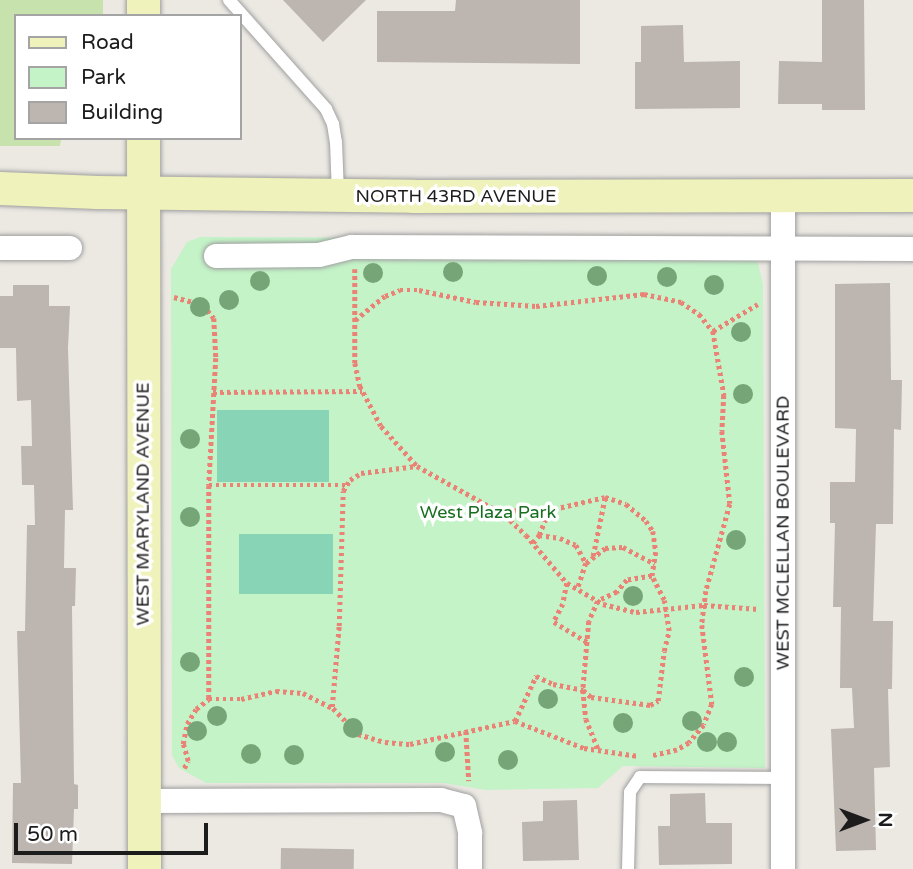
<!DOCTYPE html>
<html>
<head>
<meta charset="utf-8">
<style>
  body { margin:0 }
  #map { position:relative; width:913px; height:869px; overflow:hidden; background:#ece9e3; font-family:"Varela Round",sans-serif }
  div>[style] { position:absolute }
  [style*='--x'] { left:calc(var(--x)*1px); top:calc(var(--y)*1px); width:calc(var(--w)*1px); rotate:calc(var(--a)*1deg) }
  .grass>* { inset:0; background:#c7e2ad }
  .park>* { inset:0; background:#c3f3c7 }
  .pitch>* { inset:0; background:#88d4b7; transform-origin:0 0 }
  .building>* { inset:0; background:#bcb5b0; transform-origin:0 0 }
  .path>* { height:4.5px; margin-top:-2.25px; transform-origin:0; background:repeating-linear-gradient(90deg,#eb8276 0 3.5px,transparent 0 7px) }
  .roads { filter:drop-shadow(0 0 2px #a0a0a0) drop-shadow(0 0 2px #a0a0a0) }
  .lane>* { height:12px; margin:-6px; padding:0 6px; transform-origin:6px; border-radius:6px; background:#fff }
  .street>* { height:24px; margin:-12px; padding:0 12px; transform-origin:12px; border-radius:12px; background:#fff }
  .secondary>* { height:33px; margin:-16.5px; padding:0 16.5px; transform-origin:16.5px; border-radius:16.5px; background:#eff2bb }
  .trees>* { width:20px; height:20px; margin:-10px; border-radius:50%; background:#76a577 }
  span { translate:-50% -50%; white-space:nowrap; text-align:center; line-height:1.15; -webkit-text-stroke:7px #fff; paint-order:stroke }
  .street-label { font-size:18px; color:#1c1c1c }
  .park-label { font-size:18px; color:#166e1e }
  .legend { position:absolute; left:14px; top:14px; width:228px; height:126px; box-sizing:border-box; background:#fff; border:2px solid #a4a4a4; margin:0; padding:9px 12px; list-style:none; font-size:21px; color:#1c1c1c }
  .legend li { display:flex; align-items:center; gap:14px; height:35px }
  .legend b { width:35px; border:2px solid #a4a4a4 }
  .north { position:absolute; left:829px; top:785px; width:70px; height:70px; -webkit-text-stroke:5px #fff; paint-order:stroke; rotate:90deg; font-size:19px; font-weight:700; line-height:28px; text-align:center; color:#1c1c1c }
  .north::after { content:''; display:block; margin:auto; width:24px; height:32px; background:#1c1c1c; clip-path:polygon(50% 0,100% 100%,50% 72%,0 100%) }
  .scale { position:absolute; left:14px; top:823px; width:194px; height:32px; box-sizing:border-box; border:4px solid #1c1c1c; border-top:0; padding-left:9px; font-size:21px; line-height:24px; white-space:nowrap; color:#1c1c1c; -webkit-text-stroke:5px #fff; paint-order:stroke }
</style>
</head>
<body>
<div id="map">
  <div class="grass">
    <i style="clip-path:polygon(0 0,103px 0,103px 16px,16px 16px,16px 138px,83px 139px,61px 139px,60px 146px,0 146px)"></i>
  </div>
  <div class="park">
    <i style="clip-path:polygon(200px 237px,752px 239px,763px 284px,765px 768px,623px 766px,598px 788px,486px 790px,443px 783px,206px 783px,179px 768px,172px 755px,171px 269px,187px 242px)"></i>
  </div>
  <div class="pitch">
    <i style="left:329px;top:410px;width:72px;height:112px;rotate:90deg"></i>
    <i style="left:239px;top:534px;width:94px;height:60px"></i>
  </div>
  <div class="building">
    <i style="clip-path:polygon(283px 0,366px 0,323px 42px)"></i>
    <i style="clip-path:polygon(456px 0,580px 0,580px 64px,377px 62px,377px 11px,455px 11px)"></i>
    <i style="clip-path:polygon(822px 0,864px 0,865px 110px,822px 110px,822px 104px,778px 104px,779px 61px,822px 62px)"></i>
    <i style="clip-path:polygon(683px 25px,684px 62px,740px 61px,740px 108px,635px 109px,635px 62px,641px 62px,641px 26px)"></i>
    <i style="clip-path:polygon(890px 283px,891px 380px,902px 380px,901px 430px,894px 429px,893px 524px,876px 524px,873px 621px,893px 621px,892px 689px,888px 689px,890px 767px,874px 768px,876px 850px,836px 851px,831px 729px,854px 728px,852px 688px,840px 688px,841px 607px,833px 607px,835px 523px,830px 523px,830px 482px,855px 482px,856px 429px,835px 428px,835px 284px)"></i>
    <i style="clip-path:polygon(13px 285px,49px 285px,49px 306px,70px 306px,68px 348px,73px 510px,65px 510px,64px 568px,76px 568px,75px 606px,72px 606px,74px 784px,78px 785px,78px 809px,74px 809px,72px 864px,12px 863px,13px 783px,21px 783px,17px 631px,25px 631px,27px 525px,35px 525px,34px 485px,22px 485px,21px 446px,32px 446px,31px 400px,17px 401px,16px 348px,0 348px,0 296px,13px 296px)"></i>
    <i style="clip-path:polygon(705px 793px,706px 823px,732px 823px,732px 864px,659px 865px,658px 826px,670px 826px,670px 794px)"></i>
    <i style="clip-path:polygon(577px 800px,579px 860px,523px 861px,522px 822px,543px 821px,543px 801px)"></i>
    <i style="left:281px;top:848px;width:73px;height:21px;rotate:1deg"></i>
  </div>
  <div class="path">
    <i style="--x:355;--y:269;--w:94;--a:90"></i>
    <i style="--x:355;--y:363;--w:24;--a:78"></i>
    <i style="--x:360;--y:386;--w:45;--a:62.3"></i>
    <i style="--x:381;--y:426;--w:54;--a:48"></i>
    <i style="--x:417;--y:466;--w:101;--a:29.1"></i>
    <i style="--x:505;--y:515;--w:29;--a:44"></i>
    <i style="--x:526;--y:535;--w:63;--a:49.5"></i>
    <i style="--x:567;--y:583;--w:42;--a:30.3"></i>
    <i style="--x:603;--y:604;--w:34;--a:14"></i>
    <i style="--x:636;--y:612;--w:68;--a:-5.9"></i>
    <i style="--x:704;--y:605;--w:55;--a:4.2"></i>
    <i style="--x:174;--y:297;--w:30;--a:15"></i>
    <i style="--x:203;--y:305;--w:17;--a:50"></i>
    <i style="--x:214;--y:318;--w:40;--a:87.1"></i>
    <i style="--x:216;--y:358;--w:127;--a:93.2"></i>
    <i style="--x:209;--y:485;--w:214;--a:90"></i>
    <i style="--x:209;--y:699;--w:32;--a:0"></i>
    <i style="--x:241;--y:699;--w:36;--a:-13"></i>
    <i style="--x:276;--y:691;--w:27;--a:4"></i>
    <i style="--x:303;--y:693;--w:34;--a:27"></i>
    <i style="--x:333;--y:708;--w:36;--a:46"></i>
    <i style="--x:358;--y:734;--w:28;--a:17"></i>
    <i style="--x:385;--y:742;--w:25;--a:5"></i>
    <i style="--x:410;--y:744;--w:107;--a:-12.4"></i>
    <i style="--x:515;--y:721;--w:74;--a:21.4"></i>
    <i style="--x:584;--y:748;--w:55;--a:8.4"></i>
    <i style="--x:355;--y:320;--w:38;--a:-39"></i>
    <i style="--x:385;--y:296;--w:16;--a:-22"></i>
    <i style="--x:400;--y:290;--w:19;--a:0"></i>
    <i style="--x:419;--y:290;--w:58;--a:11.9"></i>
    <i style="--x:476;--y:302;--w:60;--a:3.8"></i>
    <i style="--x:536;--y:306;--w:109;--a:-6.3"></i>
    <i style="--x:644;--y:294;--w:38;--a:12"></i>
    <i style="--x:681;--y:302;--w:22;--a:34"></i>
    <i style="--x:699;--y:314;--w:22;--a:51"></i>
    <i style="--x:713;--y:331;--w:65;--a:80.2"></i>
    <i style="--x:724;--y:395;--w:36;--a:93"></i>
    <i style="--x:722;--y:431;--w:73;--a:83.7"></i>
    <i style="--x:730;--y:504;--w:90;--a:105.4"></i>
    <i style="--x:706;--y:591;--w:34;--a:97"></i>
    <i style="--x:702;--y:625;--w:80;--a:82.8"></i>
    <i style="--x:712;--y:704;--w:22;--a:111"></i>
    <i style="--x:704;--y:725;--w:23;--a:130"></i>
    <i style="--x:689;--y:743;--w:14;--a:150"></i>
    <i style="--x:677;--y:750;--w:27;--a:167"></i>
    <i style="--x:713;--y:331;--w:52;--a:-31"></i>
    <i style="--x:213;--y:392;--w:149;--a:-0.4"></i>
    <i style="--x:209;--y:485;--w:137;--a:0"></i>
    <i style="--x:499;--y:511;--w:55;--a:-2.1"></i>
    <i style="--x:554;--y:509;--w:52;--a:-13.2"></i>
    <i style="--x:605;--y:497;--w:22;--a:18"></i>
    <i style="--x:626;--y:504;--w:26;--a:40"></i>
    <i style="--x:646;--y:521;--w:12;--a:55"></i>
    <i style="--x:653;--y:531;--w:21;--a:82"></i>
    <i style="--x:656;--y:552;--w:24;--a:99"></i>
    <i style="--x:652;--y:576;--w:25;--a:171"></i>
    <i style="--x:627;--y:580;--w:16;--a:130"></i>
    <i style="--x:617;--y:592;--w:21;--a:155"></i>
    <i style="--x:598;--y:601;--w:22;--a:114"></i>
    <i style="--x:589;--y:621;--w:69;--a:95"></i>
    <i style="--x:583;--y:690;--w:11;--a:41"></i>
    <i style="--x:591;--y:697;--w:60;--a:7.7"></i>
    <i style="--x:650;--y:705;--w:9;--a:-27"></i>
    <i style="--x:658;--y:701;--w:50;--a:-83.2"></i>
    <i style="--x:664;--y:651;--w:21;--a:-76"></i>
    <i style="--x:669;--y:631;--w:31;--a:-99"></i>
    <i style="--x:664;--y:600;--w:27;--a:-117"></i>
    <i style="--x:539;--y:535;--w:27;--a:-68"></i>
    <i style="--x:533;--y:543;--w:10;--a:-53"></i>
    <i style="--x:539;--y:535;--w:21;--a:8"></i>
    <i style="--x:560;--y:538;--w:17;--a:24"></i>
    <i style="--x:576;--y:545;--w:21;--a:61"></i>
    <i style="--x:586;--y:563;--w:28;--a:108"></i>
    <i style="--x:593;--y:556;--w:60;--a:-78.5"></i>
    <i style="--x:586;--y:563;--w:24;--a:-38"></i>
    <i style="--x:605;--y:548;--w:18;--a:-3"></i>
    <i style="--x:623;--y:547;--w:36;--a:28"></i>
    <i style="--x:567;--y:583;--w:21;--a:101"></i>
    <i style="--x:563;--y:604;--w:20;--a:117"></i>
    <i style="--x:554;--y:622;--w:39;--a:31"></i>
    <i style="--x:332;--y:707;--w:81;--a:-85.1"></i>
    <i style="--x:339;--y:626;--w:135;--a:-88.3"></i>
    <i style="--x:343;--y:491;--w:13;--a:-58"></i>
    <i style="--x:350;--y:480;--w:13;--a:-32"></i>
    <i style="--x:361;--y:473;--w:56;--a:-7.1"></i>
    <i style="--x:515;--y:721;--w:50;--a:-65"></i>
    <i style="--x:536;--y:676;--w:19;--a:25"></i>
    <i style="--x:553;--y:684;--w:31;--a:11"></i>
    <i style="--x:583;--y:690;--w:29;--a:84"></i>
    <i style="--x:586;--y:719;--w:35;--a:68"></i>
    <i style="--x:466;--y:731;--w:50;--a:86.6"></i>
    <i style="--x:184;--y:768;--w:8;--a:-60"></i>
    <i style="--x:188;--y:761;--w:18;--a:-106"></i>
    <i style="--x:183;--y:744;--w:20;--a:-79"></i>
    <i style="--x:187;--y:724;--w:17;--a:-59"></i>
    <i style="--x:196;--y:709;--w:16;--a:-38"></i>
  </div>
  <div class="roads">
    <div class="lane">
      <i style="--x:229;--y:0;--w:146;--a:48.3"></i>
      <i style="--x:326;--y:109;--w:17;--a:65"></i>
      <i style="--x:333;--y:124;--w:18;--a:81"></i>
      <i style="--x:336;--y:142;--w:53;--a:87.8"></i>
      <i style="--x:628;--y:869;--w:77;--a:-88.5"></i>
      <i style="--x:630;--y:792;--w:18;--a:-56"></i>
      <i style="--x:640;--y:777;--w:143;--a:0.4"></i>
    </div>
    <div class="street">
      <i style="--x:0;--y:248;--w:70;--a:0"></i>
      <i style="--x:216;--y:256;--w:103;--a:-0.6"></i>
      <i style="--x:319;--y:255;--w:34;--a:-14"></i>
      <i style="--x:352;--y:247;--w:561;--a:0.2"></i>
      <i style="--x:144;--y:801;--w:297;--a:-0.2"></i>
      <i style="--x:441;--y:800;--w:24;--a:15"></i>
      <i style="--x:464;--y:806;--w:28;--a:77"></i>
      <i style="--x:470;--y:833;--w:36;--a:90"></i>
      <i style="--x:783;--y:869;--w:672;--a:-90"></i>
    </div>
    <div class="secondary">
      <i style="--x:143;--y:16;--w:16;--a:-90"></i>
      <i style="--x:143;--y:138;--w:731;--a:89.92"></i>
      <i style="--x:0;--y:188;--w:97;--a:2.4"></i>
      <i style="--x:97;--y:192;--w:316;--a:0.7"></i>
      <i style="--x:413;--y:196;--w:500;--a:-0.11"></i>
    </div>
  </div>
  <div class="trees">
    <i style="left:453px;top:272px"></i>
    <i style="left:373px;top:273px"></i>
    <i style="left:597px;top:276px"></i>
    <i style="left:667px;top:277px"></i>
    <i style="left:260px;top:281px"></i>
    <i style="left:714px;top:285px"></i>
    <i style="left:229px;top:300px"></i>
    <i style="left:200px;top:307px"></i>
    <i style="left:741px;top:332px"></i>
    <i style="left:743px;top:394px"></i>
    <i style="left:190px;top:439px"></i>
    <i style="left:190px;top:517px"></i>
    <i style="left:736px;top:540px"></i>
    <i style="left:633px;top:596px"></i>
    <i style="left:190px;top:662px"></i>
    <i style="left:744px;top:677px"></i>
    <i style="left:548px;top:699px"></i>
    <i style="left:217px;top:716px"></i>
    <i style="left:692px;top:721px"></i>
    <i style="left:623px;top:723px"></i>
    <i style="left:353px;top:728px"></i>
    <i style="left:197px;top:731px"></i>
    <i style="left:707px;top:742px"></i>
    <i style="left:727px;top:742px"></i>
    <i style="left:445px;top:752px"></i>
    <i style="left:251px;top:754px"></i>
    <i style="left:294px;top:755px"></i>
    <i style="left:508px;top:760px"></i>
  </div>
  <div class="street-label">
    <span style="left:456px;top:196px">NORTH 43RD AVENUE</span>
    <span style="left:143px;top:504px;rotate:-90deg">WEST MARYLAND AVENUE</span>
    <span style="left:783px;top:533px;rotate:-90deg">WEST MCLELLAN BOULEVARD</span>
  </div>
  <div class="park-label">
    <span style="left:488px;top:512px">West Plaza Park</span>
  </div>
  <ul class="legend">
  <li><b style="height:9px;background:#eff2bb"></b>Road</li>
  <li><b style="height:19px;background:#c3f3c7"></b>Park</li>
  <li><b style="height:19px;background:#bcb5b0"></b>Building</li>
  </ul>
  <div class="north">N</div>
  <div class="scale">50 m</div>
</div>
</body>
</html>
